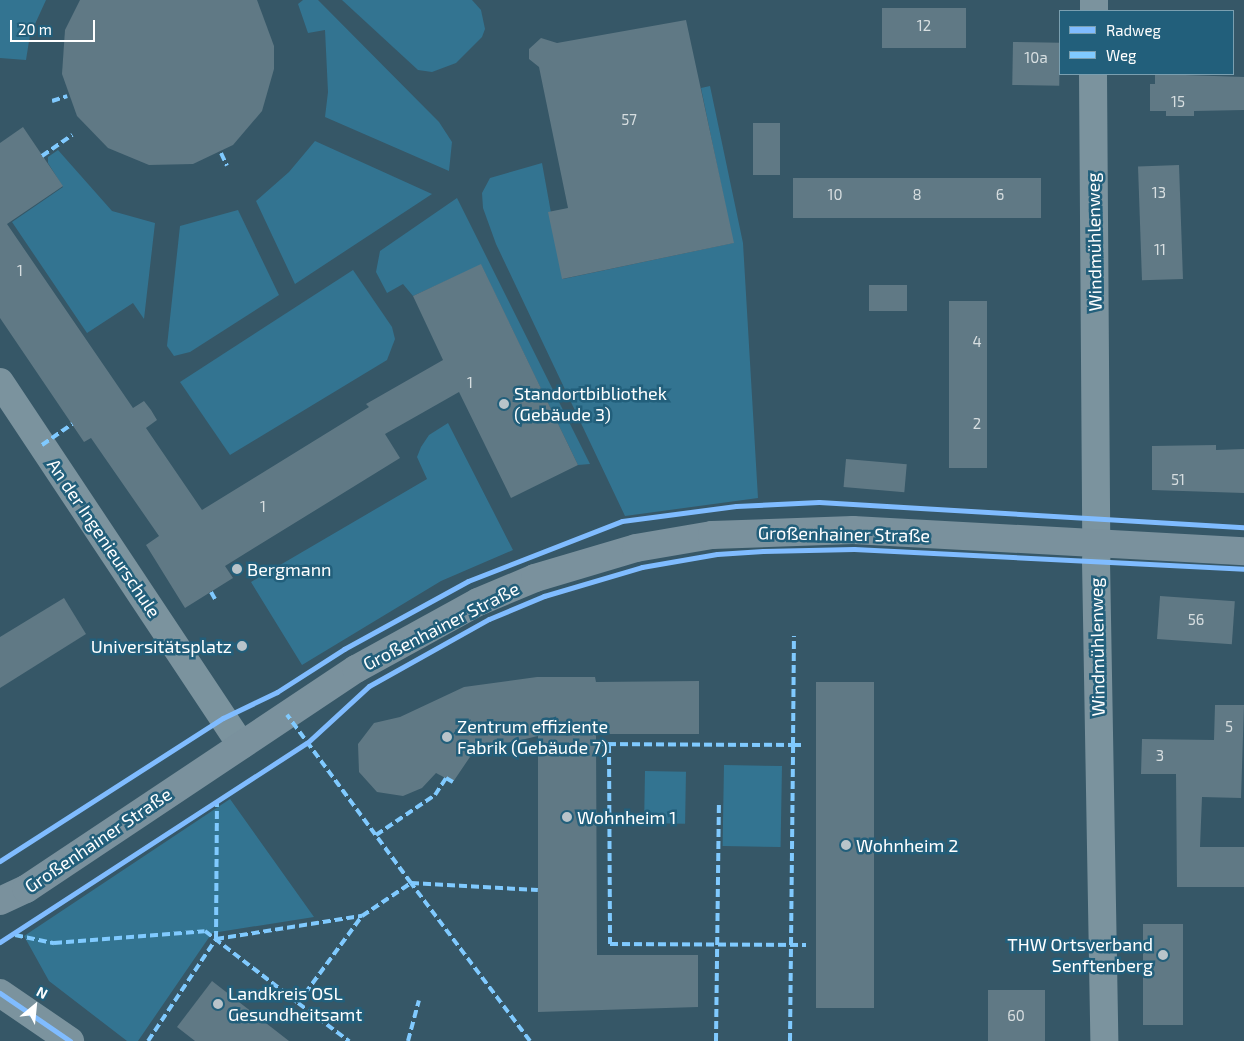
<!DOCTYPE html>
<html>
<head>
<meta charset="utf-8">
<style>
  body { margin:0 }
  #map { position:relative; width:1244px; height:1041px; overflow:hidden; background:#365767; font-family:"Exo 2",sans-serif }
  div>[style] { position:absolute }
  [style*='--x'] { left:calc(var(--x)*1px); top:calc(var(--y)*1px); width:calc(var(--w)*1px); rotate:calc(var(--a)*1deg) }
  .green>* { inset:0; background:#337491; transform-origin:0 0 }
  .building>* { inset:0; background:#607985; transform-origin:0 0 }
  .minor>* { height:28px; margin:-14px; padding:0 14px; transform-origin:14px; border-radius:14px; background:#7b939e }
  .major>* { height:28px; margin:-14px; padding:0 14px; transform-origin:14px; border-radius:14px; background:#7a919d }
  .quiet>* { height:4px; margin-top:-2px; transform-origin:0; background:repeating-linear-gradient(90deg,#80caff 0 8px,transparent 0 12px) }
  .cycleway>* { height:5px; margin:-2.5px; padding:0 2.5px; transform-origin:2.5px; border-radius:2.5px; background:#80bcff }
  .dots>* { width:14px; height:14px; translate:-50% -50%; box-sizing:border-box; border:2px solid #225f7b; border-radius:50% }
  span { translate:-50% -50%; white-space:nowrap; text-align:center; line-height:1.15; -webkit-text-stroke:5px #225f7b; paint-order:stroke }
  .number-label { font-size:15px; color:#d7dee0 }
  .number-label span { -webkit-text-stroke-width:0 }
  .street-label { font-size:18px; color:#fff }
  .poi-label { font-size:18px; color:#fff }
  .left { translate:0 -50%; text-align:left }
  .right { translate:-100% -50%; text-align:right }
  .legend { position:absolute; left:1059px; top:10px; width:175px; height:65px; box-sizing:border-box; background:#225f7b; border:1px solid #7a9fb0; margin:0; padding:6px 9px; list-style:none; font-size:15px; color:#fff }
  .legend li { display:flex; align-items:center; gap:10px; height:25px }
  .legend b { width:25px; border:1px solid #7a9fb0 }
  .north { position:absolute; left:10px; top:981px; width:50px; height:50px; -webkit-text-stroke:4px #225f7b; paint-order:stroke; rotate:28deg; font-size:14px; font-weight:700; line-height:20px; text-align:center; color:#fff }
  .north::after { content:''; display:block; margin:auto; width:18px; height:22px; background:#fff; clip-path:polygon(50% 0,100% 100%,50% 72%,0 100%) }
  .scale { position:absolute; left:10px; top:20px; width:85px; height:22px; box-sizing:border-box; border:2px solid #fff; border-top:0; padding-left:6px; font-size:15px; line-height:18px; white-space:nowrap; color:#fff; -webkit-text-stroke:4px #225f7b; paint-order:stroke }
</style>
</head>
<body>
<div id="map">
  <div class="green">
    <i style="clip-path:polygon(0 0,46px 0,30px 35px,26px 60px,0 58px)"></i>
    <i style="clip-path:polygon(303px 0,318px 0,439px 122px,452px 142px,449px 171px,325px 117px,328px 92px,325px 30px,308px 33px,298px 4px)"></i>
    <i style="clip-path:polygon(342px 0,472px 0,481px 10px,485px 29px,482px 37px,456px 63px,432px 72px,418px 70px)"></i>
    <i style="clip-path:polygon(710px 86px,743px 243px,758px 498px,625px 516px,496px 244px,483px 208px,482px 193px,490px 178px,542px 163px,563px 279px,733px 243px,701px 88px)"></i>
    <i style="clip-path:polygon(315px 141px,432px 194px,295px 284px,256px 201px,289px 172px)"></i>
    <i style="clip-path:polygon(58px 150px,112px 211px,155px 223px,144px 319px,133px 303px,87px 333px,12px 222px,63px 187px,48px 163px,48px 157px)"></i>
    <i style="clip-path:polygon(457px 198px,590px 464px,578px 465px,481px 265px,413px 296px,403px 284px,387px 293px,376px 272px,380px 251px)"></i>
    <i style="clip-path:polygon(238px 210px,279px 295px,190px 352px,174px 356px,167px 346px,180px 226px)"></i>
    <i style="clip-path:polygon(353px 270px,392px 327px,395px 339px,387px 360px,230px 455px,180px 382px)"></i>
    <i style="clip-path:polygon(448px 423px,513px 550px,441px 581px,302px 665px,251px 582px,427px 479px,417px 457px,421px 447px,429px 435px)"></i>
    <i style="left:724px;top:765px;width:58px;height:81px;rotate:1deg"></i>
    <i style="left:645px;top:771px;width:41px;height:52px;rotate:1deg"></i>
    <i style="clip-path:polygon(230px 799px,314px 917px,212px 933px,138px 1041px,127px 1041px,49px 981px,24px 936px)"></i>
  </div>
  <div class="building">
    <i style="clip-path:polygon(80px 0,257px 0,274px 46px,274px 69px,262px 111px,233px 145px,193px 164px,149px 165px,108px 148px,77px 116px,62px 74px,65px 30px)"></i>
    <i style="left:966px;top:8px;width:40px;height:84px;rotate:90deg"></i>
    <i style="clip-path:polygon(686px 20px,734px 243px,562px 279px,548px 212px,568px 208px,539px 67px,529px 59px,529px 49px,541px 38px,557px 43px)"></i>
    <i style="left:1013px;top:42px;width:47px;height:43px;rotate:1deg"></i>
    <i style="clip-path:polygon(1155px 74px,1244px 77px,1244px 110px,1194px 111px,1194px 116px,1166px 116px,1166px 111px,1150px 111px,1150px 84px,1155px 84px)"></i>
    <i style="left:753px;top:123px;width:27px;height:52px"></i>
    <i style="clip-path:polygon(23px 127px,63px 186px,7px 224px,133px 408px,144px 401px,151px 410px,157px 420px,146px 428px,202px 510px,369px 407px,366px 404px,443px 360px,413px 296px,481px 264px,578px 465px,511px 498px,459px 392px,385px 434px,400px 458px,225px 566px,233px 578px,185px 608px,146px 545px,159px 536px,91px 438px,84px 442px,0 318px,0 143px)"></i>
    <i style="left:1179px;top:165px;width:114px;height:41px;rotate:88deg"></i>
    <i style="left:1041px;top:178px;width:40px;height:248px;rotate:90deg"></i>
    <i style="left:869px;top:285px;width:38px;height:26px"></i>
    <i style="left:949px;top:301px;width:38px;height:167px"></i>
    <i style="clip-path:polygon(1216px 445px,1216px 450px,1244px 449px,1244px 493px,1152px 490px,1152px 446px)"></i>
    <i style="left:846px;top:459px;width:61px;height:28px;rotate:5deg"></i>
    <i style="left:1160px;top:596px;width:75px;height:43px;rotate:4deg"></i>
    <i style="clip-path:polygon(64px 598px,86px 634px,0 688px,0 637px)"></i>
    <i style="clip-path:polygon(537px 677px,595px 677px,596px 682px,699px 681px,699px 734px,596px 734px,597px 955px,698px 955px,698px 1007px,538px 1012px,538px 736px,474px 751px,453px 782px,436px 773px,422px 788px,403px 796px,377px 792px,359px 772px,358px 744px,374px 723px,400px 717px,464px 687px)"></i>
    <i style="left:816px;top:682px;width:58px;height:326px"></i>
    <i style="clip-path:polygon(1215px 705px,1244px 705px,1241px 798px,1202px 797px,1200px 847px,1244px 847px,1244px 887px,1177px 887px,1176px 774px,1141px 774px,1142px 739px,1214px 740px)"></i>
    <i style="left:1143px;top:924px;width:40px;height:101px"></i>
    <i style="clip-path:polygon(212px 981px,289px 1041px,195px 1041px,177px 1027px)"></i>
    <i style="left:988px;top:990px;width:57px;height:51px"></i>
  </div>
  <div class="minor">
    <i style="--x:1094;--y:11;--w:11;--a:-90"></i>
    <i style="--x:1093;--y:74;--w:487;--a:89.6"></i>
    <i style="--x:1096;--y:561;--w:480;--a:89"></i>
    <i style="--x:0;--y:382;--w:436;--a:56.4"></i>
    <i style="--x:0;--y:993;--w:85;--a:34.4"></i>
  </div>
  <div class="major">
    <i style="--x:0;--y:901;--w:29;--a:-25"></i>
    <i style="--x:26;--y:889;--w:397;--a:-33.7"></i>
    <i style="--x:356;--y:669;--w:139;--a:-28.8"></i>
    <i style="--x:478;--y:602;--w:62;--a:-22.8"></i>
    <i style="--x:535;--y:578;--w:105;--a:-16.5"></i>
    <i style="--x:636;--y:548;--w:77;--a:-9.7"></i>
    <i style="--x:712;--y:535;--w:141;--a:-2"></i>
    <i style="--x:853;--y:530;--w:392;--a:3.1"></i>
  </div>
  <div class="quiet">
    <i style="--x:52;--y:101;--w:16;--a:-18"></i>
    <i style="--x:221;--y:153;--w:14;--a:65"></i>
    <i style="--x:42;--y:156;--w:37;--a:-35"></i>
    <i style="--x:42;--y:445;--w:37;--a:-35"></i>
    <i style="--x:211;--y:592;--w:8;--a:60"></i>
    <i style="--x:596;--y:744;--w:197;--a:0.3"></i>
    <i style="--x:793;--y:745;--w:109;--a:-89.5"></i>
    <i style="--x:609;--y:745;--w:199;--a:89.7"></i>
    <i style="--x:610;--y:944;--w:196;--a:0.3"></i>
    <i style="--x:376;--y:835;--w:71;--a:-34.1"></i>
    <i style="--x:435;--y:795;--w:20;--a:-57"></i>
    <i style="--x:446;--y:778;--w:8;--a:30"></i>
    <i style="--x:15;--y:935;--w:40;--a:12"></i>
    <i style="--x:54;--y:943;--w:151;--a:-4.5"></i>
    <i style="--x:205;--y:931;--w:118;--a:37.7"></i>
    <i style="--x:298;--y:1003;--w:108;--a:-53.7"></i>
    <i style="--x:362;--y:916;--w:59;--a:-34"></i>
    <i style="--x:411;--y:883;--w:209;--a:-126.4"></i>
    <i style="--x:216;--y:939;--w:148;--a:-9"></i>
    <i style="--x:298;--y:1003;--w:64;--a:36.7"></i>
    <i style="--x:148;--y:1041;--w:123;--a:-56.3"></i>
    <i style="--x:216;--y:939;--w:136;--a:-89.6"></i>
    <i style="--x:408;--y:1041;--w:42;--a:-75"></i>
    <i style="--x:530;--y:1041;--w:198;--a:-127"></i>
    <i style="--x:411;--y:883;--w:127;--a:3.2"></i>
    <i style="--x:716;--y:1041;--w:237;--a:-89.3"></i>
    <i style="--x:790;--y:1041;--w:296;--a:-89.4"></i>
    <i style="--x:793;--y:745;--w:11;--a:0"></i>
  </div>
  <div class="cycleway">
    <i style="--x:0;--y:861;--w:265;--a:-32.7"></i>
    <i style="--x:223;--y:718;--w:60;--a:-25.7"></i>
    <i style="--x:277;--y:692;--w:80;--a:-32.7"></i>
    <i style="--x:344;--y:649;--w:141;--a:-28.7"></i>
    <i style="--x:468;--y:581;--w:165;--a:-21.3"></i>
    <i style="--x:622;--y:521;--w:115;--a:-7.5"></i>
    <i style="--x:736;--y:506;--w:83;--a:-2.8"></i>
    <i style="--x:819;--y:502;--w:426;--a:3.4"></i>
    <i style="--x:0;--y:942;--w:366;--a:-33"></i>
    <i style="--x:307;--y:743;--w:84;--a:-42.6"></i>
    <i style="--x:369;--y:686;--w:137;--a:-29.2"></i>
    <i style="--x:489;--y:619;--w:60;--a:-22.7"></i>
    <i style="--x:544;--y:596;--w:102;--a:-16.5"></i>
    <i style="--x:642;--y:567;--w:76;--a:-9.8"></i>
    <i style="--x:717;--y:554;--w:46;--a:-3.7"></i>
    <i style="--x:763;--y:551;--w:91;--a:-1.3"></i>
    <i style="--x:854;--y:549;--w:391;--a:2.9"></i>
    <i style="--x:0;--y:993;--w:85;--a:34.4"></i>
  </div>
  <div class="dots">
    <i style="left:504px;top:404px;background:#b9c4ca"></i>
    <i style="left:237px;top:569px;background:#b9c4ca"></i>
    <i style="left:242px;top:646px;background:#b9c4ca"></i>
    <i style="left:447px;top:737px;background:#b9c4ca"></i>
    <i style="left:567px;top:817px;background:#b9c4ca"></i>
    <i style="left:846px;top:845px;background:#b9c4ca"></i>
    <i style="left:1163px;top:955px;background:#b9c4ca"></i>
    <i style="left:218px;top:1004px;background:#b9c4ca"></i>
  </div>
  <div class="number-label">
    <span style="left:924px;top:26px">12</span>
    <span style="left:1036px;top:58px">10a</span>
    <span style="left:1178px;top:102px">15</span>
    <span style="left:629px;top:120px">57</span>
    <span style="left:1159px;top:193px">13</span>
    <span style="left:835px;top:195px">10</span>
    <span style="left:917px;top:195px">8</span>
    <span style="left:1000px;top:195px">6</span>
    <span style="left:1160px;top:250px">11</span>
    <span style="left:20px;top:271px">1</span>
    <span style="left:977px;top:342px">4</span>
    <span style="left:470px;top:383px">1</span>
    <span style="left:977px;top:424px">2</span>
    <span style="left:1178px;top:480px">51</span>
    <span style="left:263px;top:507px">1</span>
    <span style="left:1196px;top:620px">56</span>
    <span style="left:1229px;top:727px">5</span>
    <span style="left:1160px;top:756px">3</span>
    <span style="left:1016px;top:1016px">60</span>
  </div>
  <div class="street-label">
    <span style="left:1094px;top:242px;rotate:-91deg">Windmühlenweg</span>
    <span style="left:844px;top:534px;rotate:1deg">Großenhainer Straße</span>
    <span style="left:104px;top:538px;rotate:56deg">An der Ingenieurschule</span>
    <span style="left:441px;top:626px;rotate:-27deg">Großenhainer Straße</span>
    <span style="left:1097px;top:647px;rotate:-91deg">Windmühlenweg</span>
    <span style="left:98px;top:840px;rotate:-34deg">Großenhainer Straße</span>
  </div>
  <div class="poi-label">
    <span class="left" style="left:514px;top:404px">Standortbibliothek<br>(Gebäude 3)</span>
    <span class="left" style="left:247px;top:569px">Bergmann</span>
    <span class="right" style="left:232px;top:646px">Universitätsplatz</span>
    <span class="left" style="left:457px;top:737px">Zentrum effiziente<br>Fabrik (Gebäude 7)</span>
    <span class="left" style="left:577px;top:817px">Wohnheim 1</span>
    <span class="left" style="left:856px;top:845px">Wohnheim 2</span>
    <span class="right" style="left:1153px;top:955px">THW Ortsverband<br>Senftenberg</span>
    <span class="left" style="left:228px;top:1004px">Landkreis OSL<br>Gesundheitsamt</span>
  </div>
  <ul class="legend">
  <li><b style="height:6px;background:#80bcff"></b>Radweg</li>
  <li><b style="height:6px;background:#80caff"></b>Weg</li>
  </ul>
  <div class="north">N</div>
  <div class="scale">20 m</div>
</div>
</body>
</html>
